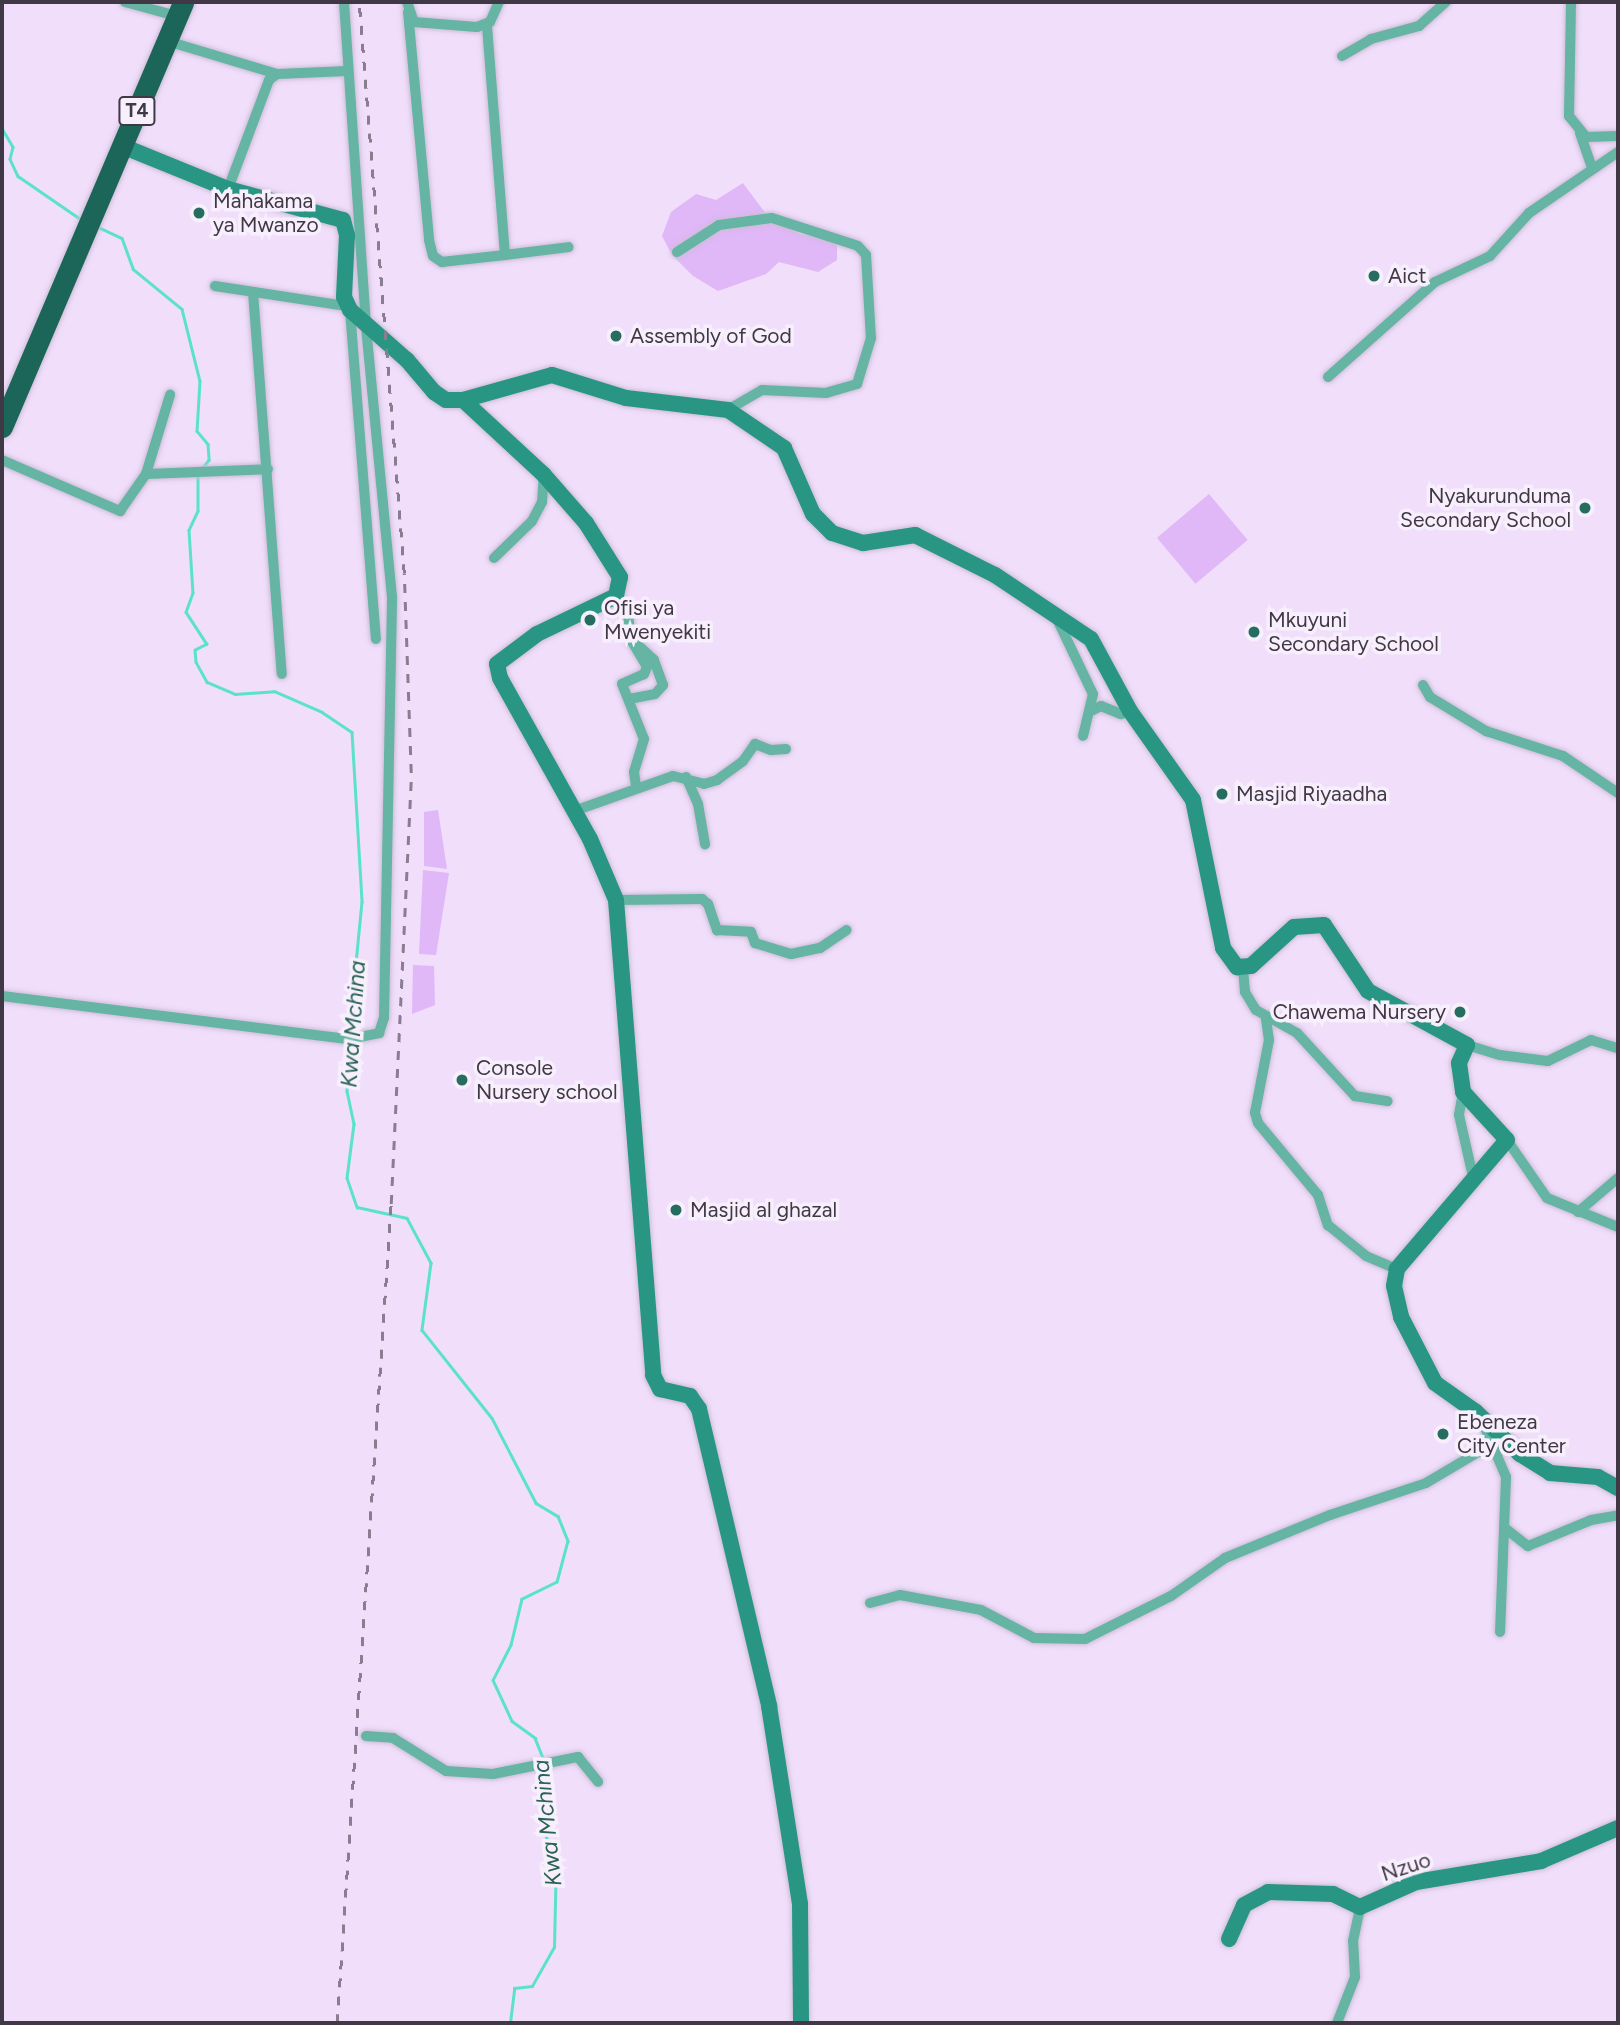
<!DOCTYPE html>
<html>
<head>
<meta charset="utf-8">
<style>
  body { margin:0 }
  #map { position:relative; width:1620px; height:2025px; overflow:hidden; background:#f0defb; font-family:Figtree,sans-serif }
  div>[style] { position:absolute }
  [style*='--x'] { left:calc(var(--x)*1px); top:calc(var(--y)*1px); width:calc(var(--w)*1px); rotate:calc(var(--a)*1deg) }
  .green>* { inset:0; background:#e0b7f7; transform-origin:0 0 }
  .stream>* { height:2.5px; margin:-1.25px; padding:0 1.25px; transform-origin:1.25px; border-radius:1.25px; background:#5ae2ca }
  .roads { filter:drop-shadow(0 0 2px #cdbdd6) drop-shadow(0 0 2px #cdbdd6) }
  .street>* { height:10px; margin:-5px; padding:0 5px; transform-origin:5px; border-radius:5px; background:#65b4a4 }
  .secondary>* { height:16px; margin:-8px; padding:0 8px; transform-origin:8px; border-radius:8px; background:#299684 }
  .highway>* { height:21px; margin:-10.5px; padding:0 10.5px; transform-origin:10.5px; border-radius:10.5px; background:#1c6559 }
  .rail>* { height:2.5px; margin-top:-1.25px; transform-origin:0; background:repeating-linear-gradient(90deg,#8a7d90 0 9px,transparent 0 18px) }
  .dots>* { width:19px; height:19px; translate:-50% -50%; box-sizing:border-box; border:4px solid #f7f0fc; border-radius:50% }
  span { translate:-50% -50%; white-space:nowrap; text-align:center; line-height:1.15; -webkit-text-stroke:7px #f7f0fc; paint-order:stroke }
  .shield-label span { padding:2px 5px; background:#f7f0fc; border:2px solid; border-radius:5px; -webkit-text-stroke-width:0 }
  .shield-label { font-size:19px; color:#403844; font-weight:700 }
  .poi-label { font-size:21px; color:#403844 }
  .left { translate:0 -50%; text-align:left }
  .right { translate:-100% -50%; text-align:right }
  .street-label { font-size:21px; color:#403844 }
  .water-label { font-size:23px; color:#2a6257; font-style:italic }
  .frame { position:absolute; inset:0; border:4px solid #403844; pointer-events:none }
</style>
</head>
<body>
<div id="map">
  <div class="green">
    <i style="clip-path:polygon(743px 183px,769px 218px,800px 234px,837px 241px,837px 260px,818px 272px,779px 262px,766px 274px,718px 291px,693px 276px,672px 255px,662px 236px,671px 212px,696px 194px,716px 200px)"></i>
    <i style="left:1209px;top:494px;width:60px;height:68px;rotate:50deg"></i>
    <i style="clip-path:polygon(438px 810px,447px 869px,424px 866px,424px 812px)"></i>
    <i style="clip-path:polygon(423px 870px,449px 873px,436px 955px,419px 954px)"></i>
    <i style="clip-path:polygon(413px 965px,434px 966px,435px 1005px,412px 1014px)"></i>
  </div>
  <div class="stream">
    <i style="--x:2;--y:128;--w:22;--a:60"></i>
    <i style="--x:13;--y:147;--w:12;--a:104"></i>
    <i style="--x:10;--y:159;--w:19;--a:65"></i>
    <i style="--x:18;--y:176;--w:78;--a:34.5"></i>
    <i style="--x:98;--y:227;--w:26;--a:25"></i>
    <i style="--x:122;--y:238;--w:33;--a:70"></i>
    <i style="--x:133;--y:269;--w:63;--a:39.2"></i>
    <i style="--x:182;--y:309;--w:74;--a:76"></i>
    <i style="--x:200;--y:381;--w:50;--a:93.4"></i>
    <i style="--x:197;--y:431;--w:17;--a:50"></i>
    <i style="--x:208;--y:444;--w:16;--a:86"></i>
    <i style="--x:209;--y:460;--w:10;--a:127"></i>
    <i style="--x:198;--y:477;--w:34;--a:90"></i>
    <i style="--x:198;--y:511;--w:21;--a:115"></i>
    <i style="--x:189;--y:530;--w:63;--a:86.4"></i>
    <i style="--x:193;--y:593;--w:20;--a:110"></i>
    <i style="--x:186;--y:612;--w:38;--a:57"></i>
    <i style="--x:207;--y:644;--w:13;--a:153"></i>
    <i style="--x:195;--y:650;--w:12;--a:85"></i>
    <i style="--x:196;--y:662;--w:23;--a:61"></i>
    <i style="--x:207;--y:682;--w:30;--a:23"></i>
    <i style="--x:235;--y:694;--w:39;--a:-4"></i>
    <i style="--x:274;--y:691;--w:52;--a:23.6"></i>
    <i style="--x:322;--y:712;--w:36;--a:34"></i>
    <i style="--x:352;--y:732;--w:170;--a:86.6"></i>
    <i style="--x:362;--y:902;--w:133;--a:95.6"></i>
    <i style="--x:349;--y:1041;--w:50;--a:92.3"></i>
    <i style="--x:347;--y:1091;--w:34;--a:78"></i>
    <i style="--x:354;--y:1124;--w:54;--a:97.4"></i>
    <i style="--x:347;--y:1178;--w:31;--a:71"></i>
    <i style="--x:357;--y:1207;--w:51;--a:12.4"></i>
    <i style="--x:407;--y:1218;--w:51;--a:61.9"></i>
    <i style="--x:431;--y:1263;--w:68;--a:97.7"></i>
    <i style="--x:422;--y:1330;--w:112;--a:51.5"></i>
    <i style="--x:492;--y:1418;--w:96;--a:62.6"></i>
    <i style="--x:536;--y:1503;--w:26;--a:31"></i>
    <i style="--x:558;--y:1516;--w:27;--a:68"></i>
    <i style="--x:568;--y:1541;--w:42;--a:105"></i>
    <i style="--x:557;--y:1582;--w:39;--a:154"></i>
    <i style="--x:522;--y:1599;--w:47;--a:103.4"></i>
    <i style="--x:511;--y:1645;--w:39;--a:117"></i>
    <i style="--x:493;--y:1680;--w:45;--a:65.1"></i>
    <i style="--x:512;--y:1721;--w:29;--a:36"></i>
    <i style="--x:535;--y:1738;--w:24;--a:68"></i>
    <i style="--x:510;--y:2023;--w:35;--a:-83"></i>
    <i style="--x:514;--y:1988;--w:18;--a:-6"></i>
    <i style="--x:532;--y:1986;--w:45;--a:-60.6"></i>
    <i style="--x:554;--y:1947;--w:86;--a:-88.7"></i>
    <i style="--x:556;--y:1861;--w:25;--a:-113"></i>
    <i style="--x:546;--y:1838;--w:71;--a:-90.8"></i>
  </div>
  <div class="roads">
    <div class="street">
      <i style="--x:125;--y:2;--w:54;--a:15.1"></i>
      <i style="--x:407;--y:2;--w:21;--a:71"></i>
      <i style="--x:414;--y:22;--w:63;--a:4.5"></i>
      <i style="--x:477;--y:27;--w:14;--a:-21"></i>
      <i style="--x:490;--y:22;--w:22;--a:-66"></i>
      <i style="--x:1571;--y:2;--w:114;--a:91"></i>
      <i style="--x:1569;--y:116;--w:27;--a:51"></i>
      <i style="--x:1586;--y:137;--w:32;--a:-2"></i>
      <i style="--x:408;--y:12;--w:229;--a:84.7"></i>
      <i style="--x:429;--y:240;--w:16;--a:76"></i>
      <i style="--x:433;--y:256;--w:11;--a:34"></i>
      <i style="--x:442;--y:262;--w:63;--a:-6.3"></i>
      <i style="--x:505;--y:255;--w:230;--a:-94.5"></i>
      <i style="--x:167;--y:41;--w:115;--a:16.7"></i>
      <i style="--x:1342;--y:56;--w:34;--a:-30"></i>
      <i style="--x:1371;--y:39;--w:50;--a:-15.2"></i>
      <i style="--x:1419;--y:26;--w:36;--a:-42"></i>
      <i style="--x:1580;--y:133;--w:37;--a:71"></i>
      <i style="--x:228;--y:189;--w:116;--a:-69.4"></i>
      <i style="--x:269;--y:80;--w:10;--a:-37"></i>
      <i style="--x:277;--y:74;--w:71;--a:-2.4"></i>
      <i style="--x:677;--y:252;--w:50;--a:-32.7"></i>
      <i style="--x:719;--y:225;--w:53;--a:-7.5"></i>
      <i style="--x:772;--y:218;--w:90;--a:18"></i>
      <i style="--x:858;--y:246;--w:12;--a:48"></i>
      <i style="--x:866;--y:255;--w:83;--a:86.6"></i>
      <i style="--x:871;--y:338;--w:48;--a:106.9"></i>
      <i style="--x:857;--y:384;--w:32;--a:164"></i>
      <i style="--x:826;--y:393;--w:64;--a:-177.3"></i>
      <i style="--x:762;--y:390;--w:39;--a:150"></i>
      <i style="--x:505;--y:255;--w:64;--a:-7.1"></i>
      <i style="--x:215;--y:286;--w:133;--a:8.7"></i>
      <i style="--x:253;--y:292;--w:383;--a:85.7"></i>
      <i style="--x:350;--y:310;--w:330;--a:85.5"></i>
      <i style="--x:1328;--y:377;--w:143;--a:-41.6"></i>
      <i style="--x:1435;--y:282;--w:61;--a:-25.3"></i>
      <i style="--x:1490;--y:256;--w:58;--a:-47.8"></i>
      <i style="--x:1529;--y:213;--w:108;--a:-34.4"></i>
      <i style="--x:2;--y:460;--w:129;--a:23.4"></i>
      <i style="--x:120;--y:511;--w:45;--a:-54.9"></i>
      <i style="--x:146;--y:474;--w:83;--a:-73.1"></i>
      <i style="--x:146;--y:474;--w:122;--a:-2.3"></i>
      <i style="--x:494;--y:558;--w:53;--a:-44.2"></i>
      <i style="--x:532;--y:521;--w:21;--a:-62"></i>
      <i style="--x:542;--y:502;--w:27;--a:-86"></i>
      <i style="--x:616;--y:596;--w:21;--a:55"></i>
      <i style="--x:628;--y:613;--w:27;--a:84"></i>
      <i style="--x:631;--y:640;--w:31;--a:59"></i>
      <i style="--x:647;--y:667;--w:8;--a:113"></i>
      <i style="--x:644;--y:674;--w:24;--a:156"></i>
      <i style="--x:622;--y:684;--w:59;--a:68.2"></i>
      <i style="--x:644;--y:739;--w:34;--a:107"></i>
      <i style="--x:634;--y:772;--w:14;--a:82"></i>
      <i style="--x:1057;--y:619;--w:83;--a:64.4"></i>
      <i style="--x:1093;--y:694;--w:43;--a:103.4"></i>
      <i style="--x:1423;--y:685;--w:14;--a:60"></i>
      <i style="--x:1430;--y:697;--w:66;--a:31.3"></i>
      <i style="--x:1486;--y:731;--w:81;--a:18"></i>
      <i style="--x:1563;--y:756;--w:66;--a:33.9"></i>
      <i style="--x:629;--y:699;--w:26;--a:-11"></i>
      <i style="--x:655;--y:694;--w:12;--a:-48"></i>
      <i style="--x:663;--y:685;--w:27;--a:-110"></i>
      <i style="--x:654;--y:660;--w:25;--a:-137"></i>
      <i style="--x:1093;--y:710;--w:9;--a:-27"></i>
      <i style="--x:1101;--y:706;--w:22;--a:22"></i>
      <i style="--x:1121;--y:714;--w:9;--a:-18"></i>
      <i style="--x:686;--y:777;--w:30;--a:66"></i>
      <i style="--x:698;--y:804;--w:41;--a:80.1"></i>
      <i style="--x:574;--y:811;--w:105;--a:-19.5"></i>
      <i style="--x:673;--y:776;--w:32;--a:14"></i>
      <i style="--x:704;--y:784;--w:14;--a:-17"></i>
      <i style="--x:717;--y:780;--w:32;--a:-36"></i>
      <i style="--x:743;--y:761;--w:21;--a:-55"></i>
      <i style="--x:755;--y:744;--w:17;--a:21"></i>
      <i style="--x:771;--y:750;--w:15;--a:-4"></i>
      <i style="--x:616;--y:900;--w:86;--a:-0.7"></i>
      <i style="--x:702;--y:899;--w:8;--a:40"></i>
      <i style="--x:708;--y:904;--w:28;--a:71"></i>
      <i style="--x:717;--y:930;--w:34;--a:3"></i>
      <i style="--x:751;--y:932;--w:12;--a:70"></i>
      <i style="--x:755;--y:943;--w:38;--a:17"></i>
      <i style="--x:791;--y:954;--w:30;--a:-12"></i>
      <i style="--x:820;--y:948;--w:32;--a:-34"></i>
      <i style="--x:1243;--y:969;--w:23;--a:85"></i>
      <i style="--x:1245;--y:992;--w:21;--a:59"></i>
      <i style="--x:1256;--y:1010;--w:47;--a:29.3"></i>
      <i style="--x:1297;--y:1033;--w:86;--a:47.4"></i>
      <i style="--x:1355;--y:1096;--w:33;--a:9"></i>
      <i style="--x:2;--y:996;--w:350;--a:7.1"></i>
      <i style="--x:349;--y:1039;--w:31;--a:-11"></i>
      <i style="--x:379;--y:1033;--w:16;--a:-72"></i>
      <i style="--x:384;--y:1018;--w:421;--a:-88.9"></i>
      <i style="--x:392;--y:597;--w:273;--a:-95.5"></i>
      <i style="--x:366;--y:325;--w:324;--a:-93.9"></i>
      <i style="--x:1266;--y:1019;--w:21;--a:82"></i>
      <i style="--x:1269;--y:1040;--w:74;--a:100.9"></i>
      <i style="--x:1255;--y:1113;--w:10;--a:73"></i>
      <i style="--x:1258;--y:1123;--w:94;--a:50.2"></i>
      <i style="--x:1318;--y:1195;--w:32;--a:72"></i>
      <i style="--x:1328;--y:1225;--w:49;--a:39.2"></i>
      <i style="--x:1366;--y:1256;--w:34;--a:23"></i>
      <i style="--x:1467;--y:1045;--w:34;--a:17"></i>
      <i style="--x:1500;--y:1055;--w:48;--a:7.1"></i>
      <i style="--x:1548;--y:1061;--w:48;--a:-26"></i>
      <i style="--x:1591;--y:1040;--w:28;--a:17"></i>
      <i style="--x:1463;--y:1092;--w:23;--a:100"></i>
      <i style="--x:1459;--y:1115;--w:68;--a:77.2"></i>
      <i style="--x:1507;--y:1140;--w:70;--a:55.4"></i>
      <i style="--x:1547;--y:1198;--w:77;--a:22.2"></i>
      <i style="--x:1578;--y:1212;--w:52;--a:-40.4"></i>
      <i style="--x:1483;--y:1423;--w:59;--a:66.9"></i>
      <i style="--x:1506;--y:1477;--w:155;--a:92.2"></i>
      <i style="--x:1506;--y:1529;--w:28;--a:38"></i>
      <i style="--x:1528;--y:1546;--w:68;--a:-22.4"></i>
      <i style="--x:1591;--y:1520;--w:27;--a:-10"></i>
      <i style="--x:870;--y:1603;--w:31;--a:-15"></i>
      <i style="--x:900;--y:1595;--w:82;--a:10.5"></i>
      <i style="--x:981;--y:1610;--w:60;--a:27.8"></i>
      <i style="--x:1034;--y:1638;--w:51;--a:1.1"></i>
      <i style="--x:1085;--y:1639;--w:96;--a:-26.6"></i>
      <i style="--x:1171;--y:1596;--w:66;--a:-35.1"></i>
      <i style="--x:1225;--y:1558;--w:113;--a:-22.3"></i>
      <i style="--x:1330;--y:1515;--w:101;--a:-18.4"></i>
      <i style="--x:1426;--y:1483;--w:77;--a:-30.6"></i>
      <i style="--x:366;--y:1736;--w:27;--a:4"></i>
      <i style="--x:393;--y:1738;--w:62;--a:31.9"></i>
      <i style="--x:446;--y:1771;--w:47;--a:3.7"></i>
      <i style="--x:493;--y:1774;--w:87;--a:-11.3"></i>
      <i style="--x:578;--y:1757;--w:32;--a:51"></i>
      <i style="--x:1337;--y:2023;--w:49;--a:-68.6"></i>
      <i style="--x:1355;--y:1977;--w:36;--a:-93"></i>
      <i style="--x:1353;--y:1941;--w:35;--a:-78"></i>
    </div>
    <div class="secondary">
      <i style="--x:122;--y:146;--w:114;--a:22.1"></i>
      <i style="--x:228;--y:189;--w:119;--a:15.1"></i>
      <i style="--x:343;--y:220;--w:16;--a:75"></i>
      <i style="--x:347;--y:235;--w:62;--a:92.8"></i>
      <i style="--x:344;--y:297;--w:14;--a:65"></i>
      <i style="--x:350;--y:310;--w:76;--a:41.3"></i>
      <i style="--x:407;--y:360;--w:42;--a:49.8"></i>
      <i style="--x:434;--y:392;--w:14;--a:34"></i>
      <i style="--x:446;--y:400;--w:17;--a:0"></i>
      <i style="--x:463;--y:400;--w:110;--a:42.8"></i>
      <i style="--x:544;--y:475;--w:64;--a:48.8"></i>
      <i style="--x:586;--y:523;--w:64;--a:57.8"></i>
      <i style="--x:620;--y:577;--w:19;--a:102"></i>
      <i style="--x:616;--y:596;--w:88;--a:154.3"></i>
      <i style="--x:537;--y:634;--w:50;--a:143.1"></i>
      <i style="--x:497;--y:664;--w:14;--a:78"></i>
      <i style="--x:500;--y:678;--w:184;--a:60.8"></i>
      <i style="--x:590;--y:839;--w:66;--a:66.9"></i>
      <i style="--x:616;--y:900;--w:476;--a:85.5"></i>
      <i style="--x:653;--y:1375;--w:16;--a:63"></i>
      <i style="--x:660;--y:1389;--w:31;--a:13"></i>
      <i style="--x:690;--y:1396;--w:16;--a:55"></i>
      <i style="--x:699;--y:1409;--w:305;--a:76.7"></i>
      <i style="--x:769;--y:1706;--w:200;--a:81.1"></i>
      <i style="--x:800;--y:1904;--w:119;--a:89.5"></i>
      <i style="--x:463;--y:400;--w:92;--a:-15.7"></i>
      <i style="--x:552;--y:375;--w:77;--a:17.3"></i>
      <i style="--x:626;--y:398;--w:103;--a:6.7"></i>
      <i style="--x:728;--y:410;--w:68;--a:34.2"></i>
      <i style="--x:784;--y:448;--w:72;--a:66.3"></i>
      <i style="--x:813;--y:514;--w:27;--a:45"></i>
      <i style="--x:832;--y:533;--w:33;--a:18"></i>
      <i style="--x:863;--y:543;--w:53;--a:-8.7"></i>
      <i style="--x:915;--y:535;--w:89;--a:26.6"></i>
      <i style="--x:995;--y:575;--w:115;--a:33.7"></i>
      <i style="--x:1091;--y:639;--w:82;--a:61.6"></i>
      <i style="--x:1130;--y:711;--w:109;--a:54.7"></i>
      <i style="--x:1193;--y:800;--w:151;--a:78.5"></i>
      <i style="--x:1223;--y:948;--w:24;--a:54"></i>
      <i style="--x:1237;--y:967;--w:14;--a:-4"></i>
      <i style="--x:1251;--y:966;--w:58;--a:-42.2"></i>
      <i style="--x:1294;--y:927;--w:30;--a:-4"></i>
      <i style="--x:1324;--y:925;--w:79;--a:56.3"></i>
      <i style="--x:1368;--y:991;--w:113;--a:28.6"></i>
      <i style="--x:1467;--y:1045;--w:20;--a:114"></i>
      <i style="--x:1459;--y:1063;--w:29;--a:82"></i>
      <i style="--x:1463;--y:1092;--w:65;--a:47.5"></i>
      <i style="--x:1507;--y:1140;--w:170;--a:130.5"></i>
      <i style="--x:1397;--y:1269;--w:17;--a:100"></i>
      <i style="--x:1394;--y:1286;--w:32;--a:77"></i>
      <i style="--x:1401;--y:1317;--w:74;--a:62.7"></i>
      <i style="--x:1435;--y:1383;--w:50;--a:35.3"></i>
      <i style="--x:1476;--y:1412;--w:61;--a:43.7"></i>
      <i style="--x:1520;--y:1454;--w:36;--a:32"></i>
      <i style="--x:1550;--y:1473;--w:48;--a:4.8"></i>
      <i style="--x:1598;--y:1477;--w:23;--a:29"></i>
      <i style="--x:1229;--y:1939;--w:37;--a:-66"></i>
      <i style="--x:1244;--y:1905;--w:27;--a:-28"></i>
      <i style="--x:1268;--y:1892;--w:65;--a:1.8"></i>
      <i style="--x:1333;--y:1894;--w:30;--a:26"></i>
      <i style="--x:1360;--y:1907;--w:61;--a:-24.1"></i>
      <i style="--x:1416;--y:1882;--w:127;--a:-9.5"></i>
      <i style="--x:1541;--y:1861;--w:84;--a:-23.2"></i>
    </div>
    <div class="highway">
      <i style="--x:2;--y:427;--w:462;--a:-66.9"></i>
    </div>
  </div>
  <div class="rail">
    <i style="--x:337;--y:2023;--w:821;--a:-86.23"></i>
    <i style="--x:391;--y:1204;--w:431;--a:-87.3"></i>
    <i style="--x:411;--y:773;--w:200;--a:-92"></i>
    <i style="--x:404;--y:573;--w:573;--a:-94.51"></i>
  </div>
  <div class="dots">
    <i style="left:199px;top:213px;background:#276c60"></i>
    <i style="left:1374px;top:276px;background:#276c60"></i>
    <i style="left:616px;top:336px;background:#276c60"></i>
    <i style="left:1585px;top:508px;background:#276c60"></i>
    <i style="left:590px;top:620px;background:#276c60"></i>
    <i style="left:1254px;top:632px;background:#276c60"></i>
    <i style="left:1222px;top:794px;background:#276c60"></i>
    <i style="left:1460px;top:1012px;background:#276c60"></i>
    <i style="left:462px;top:1080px;background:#276c60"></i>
    <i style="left:676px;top:1210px;background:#276c60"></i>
    <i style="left:1443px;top:1434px;background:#276c60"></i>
  </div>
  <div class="shield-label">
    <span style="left:137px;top:111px">T4</span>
  </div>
  <div class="poi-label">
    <span class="left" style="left:213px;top:213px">Mahakama<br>ya Mwanzo</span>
    <span class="left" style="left:1388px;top:276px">Aict</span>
    <span class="left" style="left:630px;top:336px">Assembly of God</span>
    <span class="right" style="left:1571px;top:508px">Nyakurunduma<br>Secondary School</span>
    <span class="left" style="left:604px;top:620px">Ofisi ya<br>Mwenyekiti</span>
    <span class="left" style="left:1268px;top:632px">Mkuyuni<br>Secondary School</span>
    <span class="left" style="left:1236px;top:794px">Masjid Riyaadha</span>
    <span class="right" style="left:1446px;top:1012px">Chawema Nursery</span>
    <span class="left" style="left:476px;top:1080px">Console<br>Nursery school</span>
    <span class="left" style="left:690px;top:1210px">Masjid al ghazal</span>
    <span class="left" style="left:1457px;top:1434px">Ebeneza<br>City Center</span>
  </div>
  <div class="street-label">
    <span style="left:1406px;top:1867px;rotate:-18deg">Nzuo</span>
  </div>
  <div class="water-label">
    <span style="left:353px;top:1024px;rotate:-86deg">Kwa Mchina</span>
    <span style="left:547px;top:1823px;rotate:-96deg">Kwa Mchina</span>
  </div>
  <div class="frame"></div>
</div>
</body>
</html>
